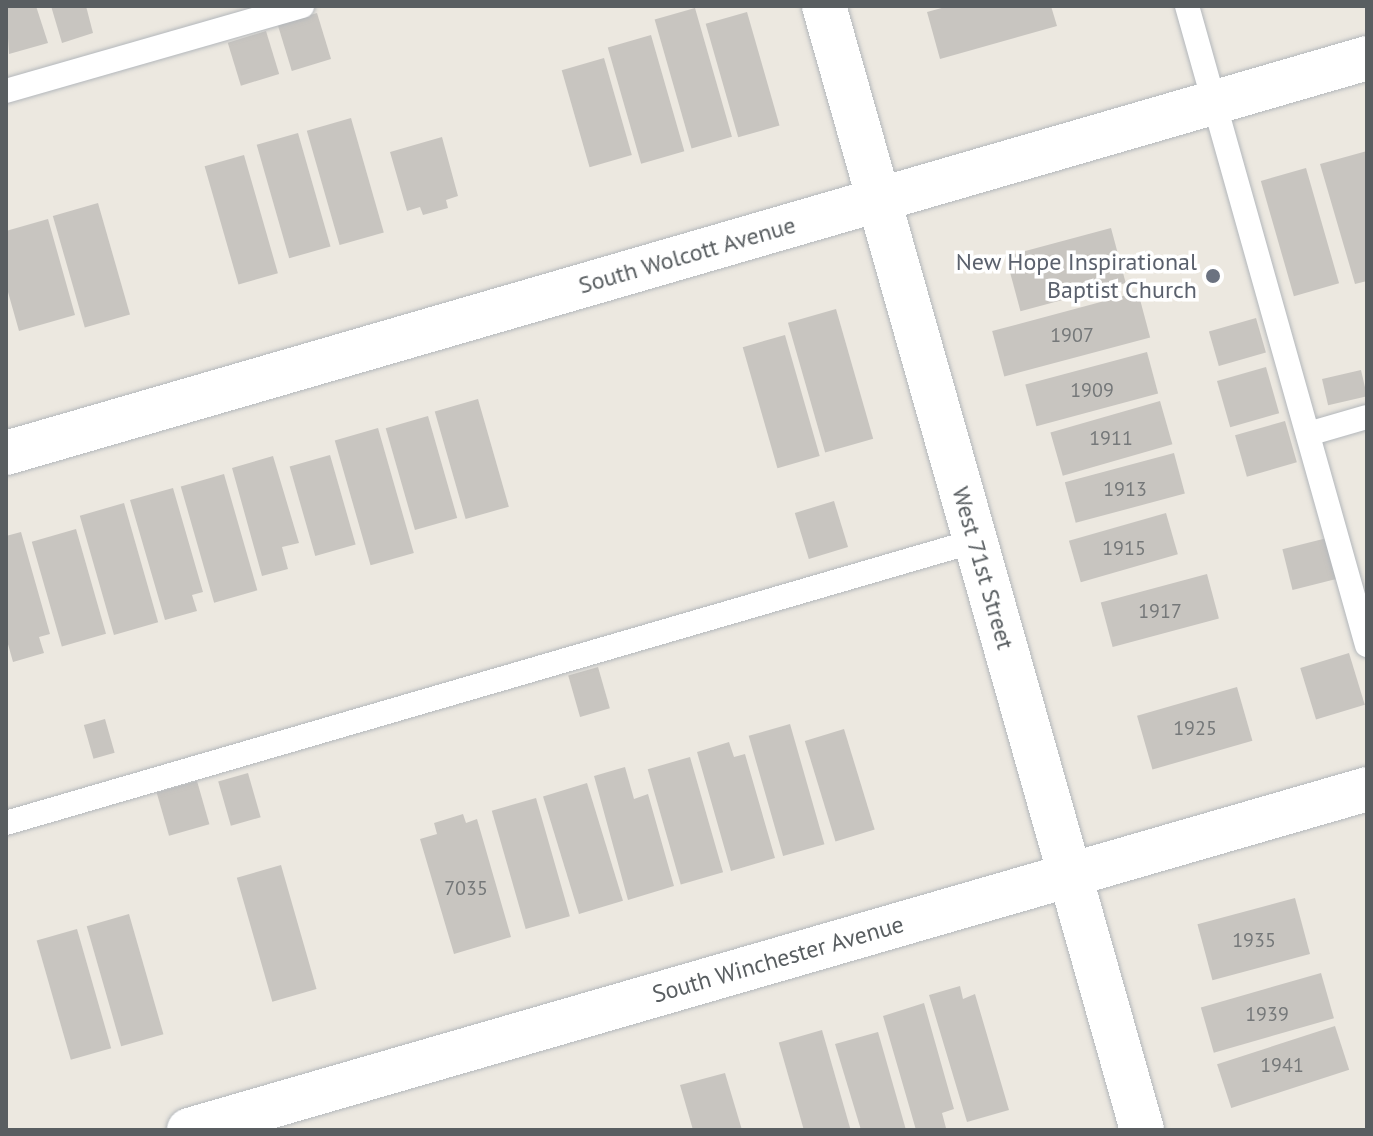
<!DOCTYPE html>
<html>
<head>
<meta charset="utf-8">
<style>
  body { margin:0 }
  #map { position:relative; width:1373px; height:1136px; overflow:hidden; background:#ece8e0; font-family:"PT Sans",sans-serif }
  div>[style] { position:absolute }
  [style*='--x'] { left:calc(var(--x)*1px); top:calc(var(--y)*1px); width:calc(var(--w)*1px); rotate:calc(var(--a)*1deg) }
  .building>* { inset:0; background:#c8c5c0; transform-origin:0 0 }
  .roads { filter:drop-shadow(0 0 2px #b3b7bb) drop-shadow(0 0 2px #b3b7bb) }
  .lane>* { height:24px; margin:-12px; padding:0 12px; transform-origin:12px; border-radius:12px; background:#fff }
  .street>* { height:44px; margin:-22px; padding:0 22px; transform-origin:22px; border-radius:22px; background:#fff }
  .secondary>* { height:44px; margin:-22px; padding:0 22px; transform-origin:22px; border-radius:22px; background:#fff }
  .dots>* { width:22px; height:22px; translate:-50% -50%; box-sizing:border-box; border:4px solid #fff; border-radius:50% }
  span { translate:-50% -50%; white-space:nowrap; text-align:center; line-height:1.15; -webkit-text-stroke:7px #fff; paint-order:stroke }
  .number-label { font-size:20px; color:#757879 }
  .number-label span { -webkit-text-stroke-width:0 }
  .street-label { font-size:24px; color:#595e61 }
  .worship-label { font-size:24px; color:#5b616d }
  .right { translate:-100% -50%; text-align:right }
  .frame { position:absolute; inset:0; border:8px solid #595e61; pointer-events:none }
</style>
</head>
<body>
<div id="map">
  <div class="building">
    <i style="clip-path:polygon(6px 6px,36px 6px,48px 43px,9px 54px)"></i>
    <i style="clip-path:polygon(51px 6px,86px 6px,93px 33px,62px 43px)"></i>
    <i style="clip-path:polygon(949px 6px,1051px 6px,1057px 26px,940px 59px,927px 12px)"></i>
    <i style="left:695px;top:8px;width:134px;height:42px;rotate:74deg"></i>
    <i style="left:747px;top:12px;width:118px;height:43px;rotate:74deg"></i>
    <i style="left:317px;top:13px;width:48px;height:41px;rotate:73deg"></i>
    <i style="left:266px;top:31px;width:45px;height:40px;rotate:73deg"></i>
    <i style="left:651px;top:35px;width:121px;height:45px;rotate:74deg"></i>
    <i style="left:604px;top:58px;width:101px;height:44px;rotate:74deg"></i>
    <i style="left:351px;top:118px;width:119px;height:46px;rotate:74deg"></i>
    <i style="left:298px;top:133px;width:118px;height:43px;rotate:74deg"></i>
    <i style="clip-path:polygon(442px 137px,458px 196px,446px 200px,448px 208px,423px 215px,420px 207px,407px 211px,390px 152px)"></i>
    <i style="clip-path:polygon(1367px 151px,1367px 281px,1355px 284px,1320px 164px)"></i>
    <i style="left:244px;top:155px;width:123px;height:41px;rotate:74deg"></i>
    <i style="left:1306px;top:168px;width:120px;height:47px;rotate:74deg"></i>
    <i style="left:98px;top:203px;width:116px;height:47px;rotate:74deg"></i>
    <i style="clip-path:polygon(48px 219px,75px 315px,19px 331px,6px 285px,6px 231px)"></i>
    <i style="left:1111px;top:228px;width:57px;height:109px;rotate:75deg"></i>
    <i style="left:1138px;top:292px;width:47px;height:151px;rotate:75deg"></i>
    <i style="left:836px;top:309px;width:135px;height:50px;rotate:74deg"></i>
    <i style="left:1256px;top:318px;width:36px;height:49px;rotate:74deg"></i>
    <i style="left:785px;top:335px;width:126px;height:44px;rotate:74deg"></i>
    <i style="left:1147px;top:352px;width:43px;height:126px;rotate:75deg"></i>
    <i style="left:1266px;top:367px;width:48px;height:51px;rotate:74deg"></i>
    <i style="left:1361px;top:370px;width:27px;height:40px;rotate:77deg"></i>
    <i style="left:478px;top:399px;width:112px;height:45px;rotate:74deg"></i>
    <i style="left:1160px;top:401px;width:45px;height:114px;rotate:74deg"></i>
    <i style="left:428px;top:416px;width:106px;height:44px;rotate:74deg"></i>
    <i style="left:1285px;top:421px;width:43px;height:52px;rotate:74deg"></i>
    <i style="left:378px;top:428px;width:130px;height:45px;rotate:74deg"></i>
    <i style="left:1174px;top:453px;width:42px;height:113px;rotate:75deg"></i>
    <i style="left:330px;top:455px;width:93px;height:42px;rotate:74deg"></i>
    <i style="clip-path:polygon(273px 456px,299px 543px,282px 547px,288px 569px,262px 576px,232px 468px)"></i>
    <i style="left:224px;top:474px;width:121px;height:45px;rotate:74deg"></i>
    <i style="clip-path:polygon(173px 488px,203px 592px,192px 595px,197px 611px,165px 620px,130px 500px)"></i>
    <i style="left:834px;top:501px;width:48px;height:41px;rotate:73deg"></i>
    <i style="left:124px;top:503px;width:124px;height:46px;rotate:74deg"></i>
    <i style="left:1166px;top:513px;width:43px;height:101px;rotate:74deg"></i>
    <i style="left:76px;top:529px;width:109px;height:46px;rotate:74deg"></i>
    <i style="clip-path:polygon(21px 532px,50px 634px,39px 637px,44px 653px,13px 662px,6px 637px,6px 536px)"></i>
    <i style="left:1327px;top:538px;width:42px;height:46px;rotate:76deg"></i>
    <i style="left:1207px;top:574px;width:46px;height:110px;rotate:75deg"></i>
    <i style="left:1349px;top:653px;width:54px;height:51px;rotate:73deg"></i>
    <i style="left:598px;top:667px;width:43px;height:31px;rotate:74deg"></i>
    <i style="left:1237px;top:687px;width:56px;height:104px;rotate:74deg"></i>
    <i style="left:105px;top:719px;width:35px;height:22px;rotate:74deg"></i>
    <i style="left:790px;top:724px;width:125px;height:43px;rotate:74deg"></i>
    <i style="left:844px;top:729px;width:105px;height:41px;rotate:73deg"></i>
    <i style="clip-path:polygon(729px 742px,734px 757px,745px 754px,775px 858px,731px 871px,697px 752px)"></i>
    <i style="left:690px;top:757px;width:120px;height:44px;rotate:74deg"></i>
    <i style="clip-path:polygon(625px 767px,634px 799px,648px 794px,674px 886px,628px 900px,594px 776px)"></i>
    <i style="left:248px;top:773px;width:46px;height:31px;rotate:74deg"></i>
    <i style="left:197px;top:781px;width:45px;height:42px;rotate:74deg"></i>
    <i style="left:587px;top:783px;width:123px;height:46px;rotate:73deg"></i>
    <i style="left:536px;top:798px;width:123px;height:46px;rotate:74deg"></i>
    <i style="clip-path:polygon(463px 814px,466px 823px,477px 819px,511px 937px,454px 954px,420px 839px,437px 834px,434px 823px)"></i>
    <i style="left:281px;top:865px;width:129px;height:46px;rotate:74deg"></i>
    <i style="left:1295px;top:898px;width:58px;height:101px;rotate:75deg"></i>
    <i style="left:129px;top:914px;width:125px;height:44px;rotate:74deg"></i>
    <i style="left:77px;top:929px;width:124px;height:42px;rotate:74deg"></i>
    <i style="left:1321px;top:973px;width:47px;height:125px;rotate:74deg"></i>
    <i style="clip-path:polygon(960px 986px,963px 999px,975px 994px,1009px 1110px,967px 1122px,929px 995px)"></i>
    <i style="clip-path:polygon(924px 1003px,954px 1109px,942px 1113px,946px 1128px,938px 1130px,916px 1130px,883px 1016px)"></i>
    <i style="left:1335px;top:1026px;width:46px;height:124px;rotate:72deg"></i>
    <i style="left:822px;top:1030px;width:104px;height:45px;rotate:74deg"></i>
    <i style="clip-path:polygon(878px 1032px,906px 1130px,861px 1130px,835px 1044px)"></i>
    <i style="clip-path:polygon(725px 1073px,742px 1130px,693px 1130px,680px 1085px)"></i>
  </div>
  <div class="roads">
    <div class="lane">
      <i style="--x:1187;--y:6;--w:664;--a:74.27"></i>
      <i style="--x:6;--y:91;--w:308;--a:-16"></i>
      <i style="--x:1308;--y:434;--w:61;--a:-16.1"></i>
      <i style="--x:6;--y:823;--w:1009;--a:-16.23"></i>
    </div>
    <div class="street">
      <i style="--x:6;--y:453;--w:1417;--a:-16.18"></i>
      <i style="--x:189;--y:1130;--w:1226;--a:-16.14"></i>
    </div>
    <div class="secondary">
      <i style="--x:824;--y:6;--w:1168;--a:74.2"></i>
    </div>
  </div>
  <div class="dots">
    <i style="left:1213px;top:276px;background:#6b7280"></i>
  </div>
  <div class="number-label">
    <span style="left:1072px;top:335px">1907</span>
    <span style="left:1092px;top:390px">1909</span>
    <span style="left:1111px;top:438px">1911</span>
    <span style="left:1125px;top:489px">1913</span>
    <span style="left:1124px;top:548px">1915</span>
    <span style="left:1160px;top:611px">1917</span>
    <span style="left:1195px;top:728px">1925</span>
    <span style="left:466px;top:888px">7035</span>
    <span style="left:1254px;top:940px">1935</span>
    <span style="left:1267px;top:1014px">1939</span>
    <span style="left:1282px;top:1065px">1941</span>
  </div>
  <div class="street-label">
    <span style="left:687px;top:255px;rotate:-16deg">South Wolcott Avenue</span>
    <span style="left:983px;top:568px;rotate:74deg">West 71st Street</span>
    <span style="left:778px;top:959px;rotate:-16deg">South Winchester Avenue</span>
  </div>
  <div class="worship-label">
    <span class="right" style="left:1197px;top:276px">New Hope Inspirational<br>Baptist Church</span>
  </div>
  <div class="frame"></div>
</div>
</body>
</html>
